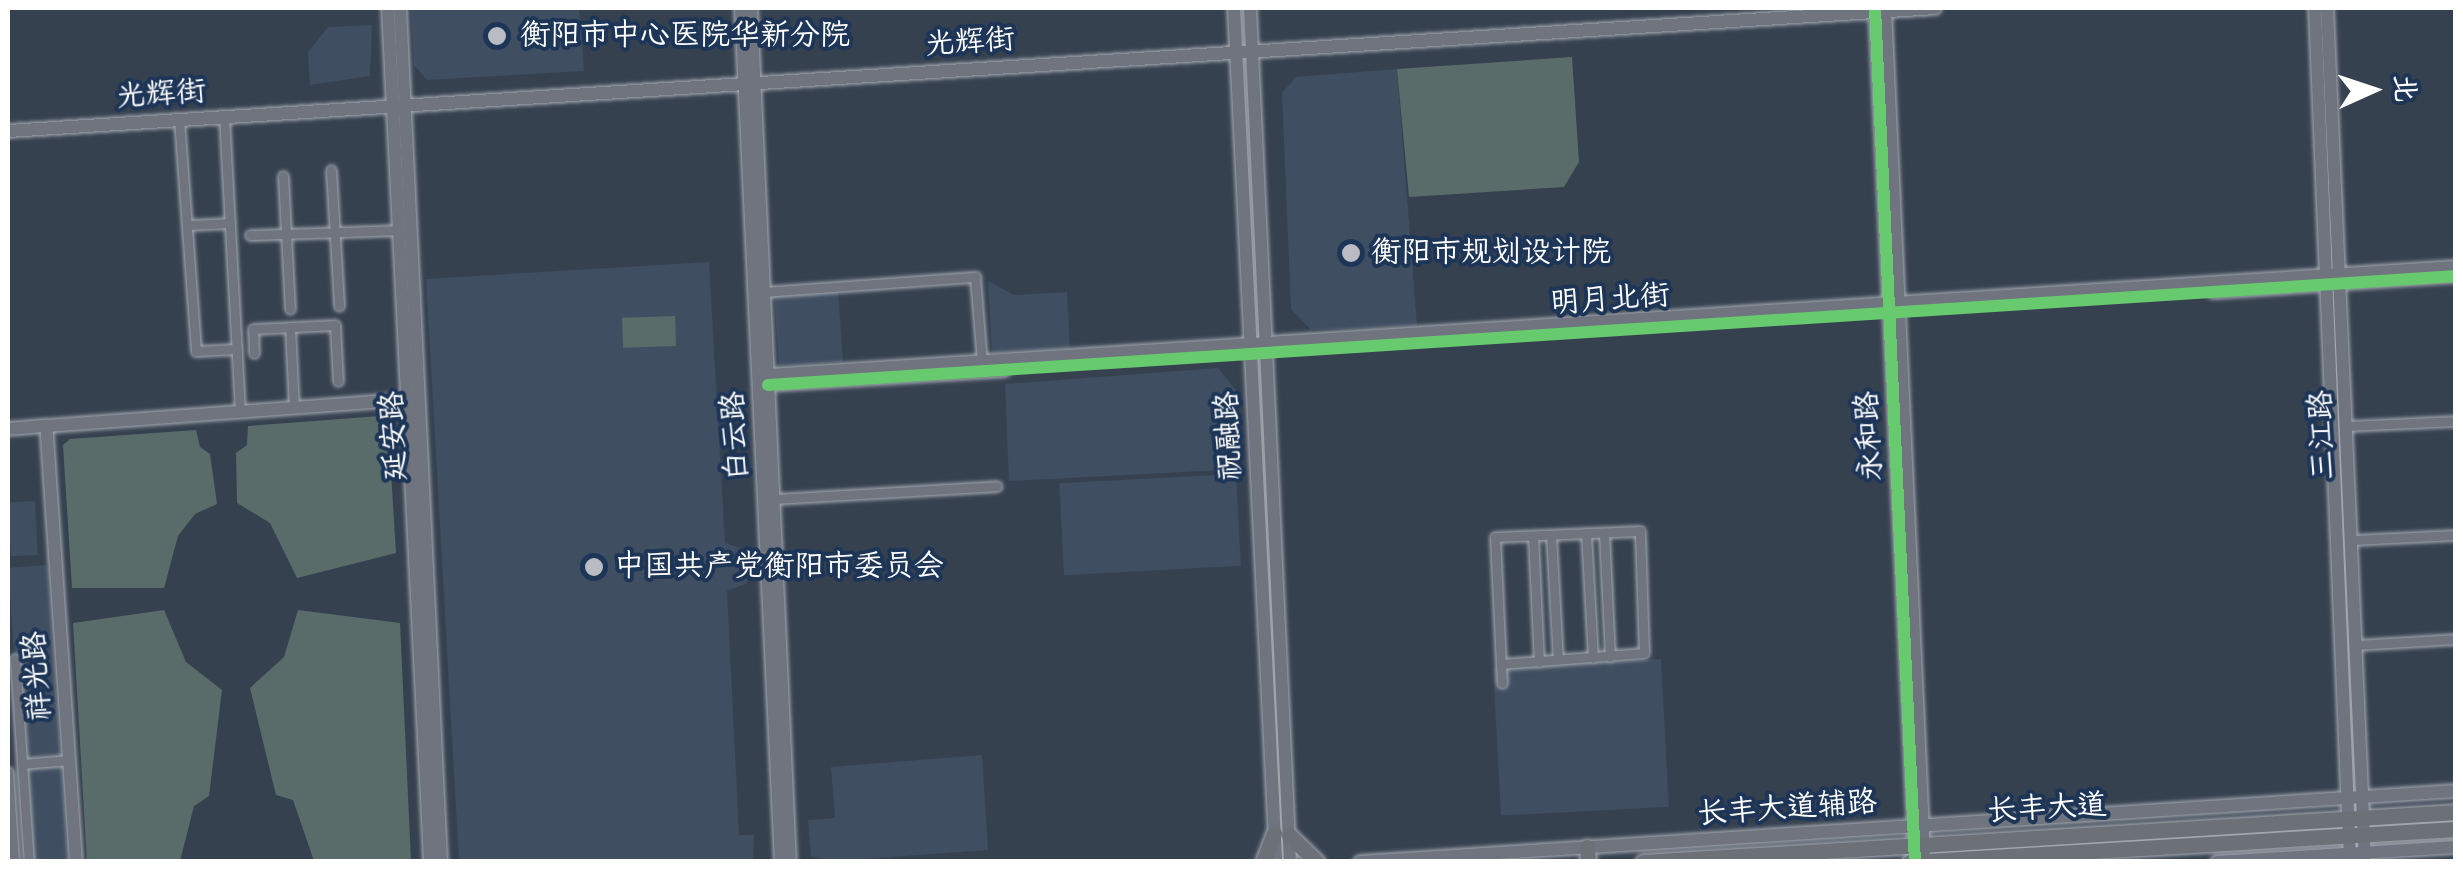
<!DOCTYPE html>
<html>
<head>
<meta charset="utf-8">
<style>
  body { margin:0 }
  #map { position:relative; width:2463px; height:869px; overflow:hidden; background:#364150; font-family:Mynerve,"LXGW WenKai TC",sans-serif }
  div>[style] { position:absolute }
  [style*='--x'] { left:calc(var(--x)*1px); top:calc(var(--y)*1px); width:calc(var(--w)*1px); rotate:calc(var(--a)*1deg) }
  .built>* { inset:0; background:#3f4e61; transform-origin:0 0 }
  .green>* { inset:0; background:#596c6a; transform-origin:0 0 }
  .roads { filter:drop-shadow(0 0 2px #a5aab0) drop-shadow(0 0 2px #a5aab0) }
  .street>* { height:9px; margin:-4.5px; padding:0 4.5px; transform-origin:4.5px; border-radius:4.5px; background:#6f747e }
  .secondary>* { height:12px; margin:-6px; padding:0 6px; transform-origin:6px; border-radius:6px; background:#6f747e }
  .primary>* { height:15px; margin:-7.5px; padding:0 7.5px; transform-origin:7.5px; border-radius:7.5px; background:#6b7177 }
  .cycleway>* { height:12px; margin:-6px; padding:0 6px; transform-origin:6px; border-radius:6px; background:#67ca6e }
  .dots>* { width:28px; height:28px; translate:-50% -50%; box-sizing:border-box; border:5px solid #1d3557; border-radius:50% }
  span { translate:-50% -50%; white-space:nowrap; text-align:center; line-height:1.15; -webkit-text-stroke:8px #1d3557; paint-order:stroke }
  .poi-label { font-size:30px; color:#fff }
  .left { translate:0 -50%; text-align:left }
  .street-label { font-size:30px; color:#fff }
  .frame { position:absolute; inset:0; border:10px solid #fff; pointer-events:none }
  .north { position:absolute; left:2323px; top:40px; width:100px; height:100px; -webkit-text-stroke:8px #1d3557; paint-order:stroke; rotate:87deg; font-size:28px; font-weight:700; line-height:40px; text-align:center; color:#fff }
  .north::after { content:''; display:block; margin:auto; width:35px; height:45px; background:#fff; clip-path:polygon(50% 0,100% 100%,50% 72%,0 100%) }
</style>
</head>
<body>
<div id="map">
  <div class="built">
    <i style="clip-path:polygon(411px 8px,579px 8px,584px 71px,427px 80px,414px 65px)"></i>
    <i style="clip-path:polygon(372px 25px,370px 76px,310px 85px,308px 52px,328px 27px)"></i>
    <i style="clip-path:polygon(1397px 69px,1417px 326px,1311px 330px,1291px 309px,1282px 93px,1296px 77px)"></i>
    <i style="clip-path:polygon(709px 262px,725px 543px,746px 550px,747px 583px,727px 591px,739px 835px,754px 835px,753px 861px,459px 861px,426px 279px)"></i>
    <i style="clip-path:polygon(988px 281px,1014px 295px,1067px 292px,1070px 348px,992px 353px)"></i>
    <i style="left:838px;top:291px;width:71px;height:64px;rotate:86deg"></i>
    <i style="clip-path:polygon(1218px 368px,1236px 390px,1241px 469px,1009px 481px,1005px 384px)"></i>
    <i style="left:1236px;top:474px;width:92px;height:177px;rotate:87deg"></i>
    <i style="left:35px;top:501px;width:54px;height:27px;rotate:87deg"></i>
    <i style="left:47px;top:565px;width:297px;height:39px;rotate:86deg"></i>
    <i style="left:1661px;top:659px;width:148px;height:168px;rotate:87deg"></i>
    <i style="clip-path:polygon(982px 755px,988px 850px,836px 861px,811px 857px,808px 820px,835px 818px,831px 767px)"></i>
  </div>
  <div class="green">
    <i style="clip-path:polygon(1572px 57px,1579px 162px,1564px 187px,1409px 197px,1397px 69px)"></i>
    <i style="left:675px;top:316px;width:30px;height:53px;rotate:88deg"></i>
    <i style="clip-path:polygon(380px 416px,388px 423px,396px 553px,297px 578px,270px 523px,237px 503px,236px 453px,247px 445px,248px 426px)"></i>
    <i style="clip-path:polygon(196px 430px,200px 447px,210px 454px,217px 504px,195px 514px,178px 536px,164px 588px,72px 588px,63px 445px,70px 439px)"></i>
    <i style="clip-path:polygon(164px 610px,186px 662px,222px 690px,209px 796px,194px 806px,180px 861px,87px 861px,73px 623px)"></i>
    <i style="clip-path:polygon(298px 610px,400px 623px,411px 861px,314px 861px,293px 800px,276px 795px,250px 688px,284px 657px)"></i>
  </div>
  <div class="roads">
    <div class="street">
      <i style="--x:224;--y:116;--w:296;--a:86.9"></i>
      <i style="--x:179;--y:119;--w:233;--a:85.8"></i>
      <i style="--x:196;--y:351;--w:41;--a:-2.8"></i>
      <i style="--x:331;--y:170;--w:136;--a:86.6"></i>
      <i style="--x:283;--y:176;--w:133;--a:87"></i>
      <i style="--x:189;--y:225;--w:41;--a:-2.8"></i>
      <i style="--x:250;--y:235;--w:149;--a:-1.9"></i>
      <i style="--x:764;--y:292;--w:212;--a:-4.1"></i>
      <i style="--x:975;--y:277;--w:85;--a:85.3"></i>
      <i style="--x:290;--y:327;--w:81;--a:87.2"></i>
      <i style="--x:254;--y:353;--w:24;--a:-92"></i>
      <i style="--x:253;--y:329;--w:82;--a:-2.8"></i>
      <i style="--x:335;--y:325;--w:56;--a:86.9"></i>
      <i style="--x:2347;--y:426;--w:109;--a:-2.6"></i>
      <i style="--x:774;--y:499;--w:223;--a:-3.3"></i>
      <i style="--x:1586;--y:533;--w:125;--a:86.8"></i>
      <i style="--x:1604;--y:533;--w:124;--a:87.2"></i>
      <i style="--x:1551;--y:535;--w:125;--a:86.8"></i>
      <i style="--x:1533;--y:536;--w:126;--a:87.3"></i>
      <i style="--x:2352;--y:540;--w:104;--a:-2.8"></i>
      <i style="--x:2356;--y:645;--w:100;--a:-3.4"></i>
      <i style="--x:15;--y:659;--w:203;--a:86.1"></i>
      <i style="--x:1501;--y:664;--w:143;--a:-4.4"></i>
      <i style="--x:1644;--y:653;--w:122;--a:-91.9"></i>
      <i style="--x:1640;--y:531;--w:145;--a:177.6"></i>
      <i style="--x:1495;--y:537;--w:127;--a:87.3"></i>
      <i style="--x:1501;--y:664;--w:19;--a:87"></i>
      <i style="--x:22;--y:764;--w:47;--a:-4.9"></i>
      <i style="--x:8;--y:772;--w:90;--a:86.2"></i>
    </div>
    <div class="secondary">
      <i style="--x:388;--y:8;--w:855;--a:87.18"></i>
      <i style="--x:400;--y:8;--w:855;--a:87.25"></i>
      <i style="--x:741;--y:8;--w:855;--a:87.32"></i>
      <i style="--x:751;--y:8;--w:855;--a:87.39"></i>
      <i style="--x:1234;--y:8;--w:855;--a:87.18"></i>
      <i style="--x:1250;--y:8;--w:855;--a:87.32"></i>
      <i style="--x:1875;--y:8;--w:847;--a:87.29"></i>
      <i style="--x:1885;--y:8;--w:847;--a:87.36"></i>
      <i style="--x:2315;--y:8;--w:855;--a:87.65"></i>
      <i style="--x:2327;--y:8;--w:855;--a:87.45"></i>
      <i style="--x:8;--y:131;--w:1931;--a:-3.65"></i>
      <i style="--x:2213;--y:292;--w:244;--a:-3.8"></i>
      <i style="--x:768;--y:375;--w:1691;--a:-3.66"></i>
      <i style="--x:768;--y:385;--w:237;--a:-3.6"></i>
      <i style="--x:8;--y:429;--w:38;--a:-5"></i>
      <i style="--x:76;--y:862;--w:437;--a:-93.9"></i>
      <i style="--x:46;--y:426;--w:371;--a:-4.2"></i>
      <i style="--x:1360;--y:862;--w:1098;--a:-3.71"></i>
      <i style="--x:2217;--y:862;--w:239;--a:-3.6"></i>
    </div>
    <div class="primary">
      <i style="--x:1289;--y:835;--w:39;--a:44"></i>
      <i style="--x:1587;--y:847;--w:15;--a:86"></i>
      <i style="--x:1263;--y:862;--w:31;--a:-69"></i>
      <i style="--x:1643;--y:862;--w:815;--a:-3.52"></i>
      <i style="--x:1910;--y:862;--w:547;--a:-3.46"></i>
    </div>
  </div>
  <div class="cycleway">
    <i style="--x:1875;--y:8;--w:855;--a:87.32"></i>
    <i style="--x:768;--y:385;--w:1692;--a:-3.69"></i>
  </div>
  <div class="dots">
    <i style="left:497px;top:36px;background:#b9bcc2"></i>
    <i style="left:1351px;top:253px;background:#b9bcc2"></i>
    <i style="left:594px;top:567px;background:#b9bcc2"></i>
  </div>
  <div class="poi-label">
    <span class="left" style="left:520px;top:36px">衡阳市中心医院华新分院</span>
    <span class="left" style="left:1371px;top:253px">衡阳市规划设计院</span>
    <span class="left" style="left:614px;top:567px">中国共产党衡阳市委员会</span>
  </div>
  <div class="street-label">
    <span style="left:970px;top:43px;rotate:-4deg">光辉街</span>
    <span style="left:161px;top:95px;rotate:-4deg">光辉街</span>
    <span style="left:1610px;top:300px;rotate:-4deg">明月北街</span>
    <span style="left:2323px;top:435px;rotate:-92deg">三江路</span>
    <span style="left:395px;top:436px;rotate:-93deg">延安路</span>
    <span style="left:736px;top:436px;rotate:-93deg">白云路</span>
    <span style="left:1230px;top:436px;rotate:-93deg">祝融路</span>
    <span style="left:1870px;top:436px;rotate:-93deg">永和路</span>
    <span style="left:38px;top:676px;rotate:-94deg">祥光路</span>
    <span style="left:1787px;top:809px;rotate:-4deg">长丰大道辅路</span>
    <span style="left:2047px;top:809px;rotate:-3deg">长丰大道</span>
  </div>
  <div class="frame"></div>
  <div class="north">北</div>
</div>
</body>
</html>
